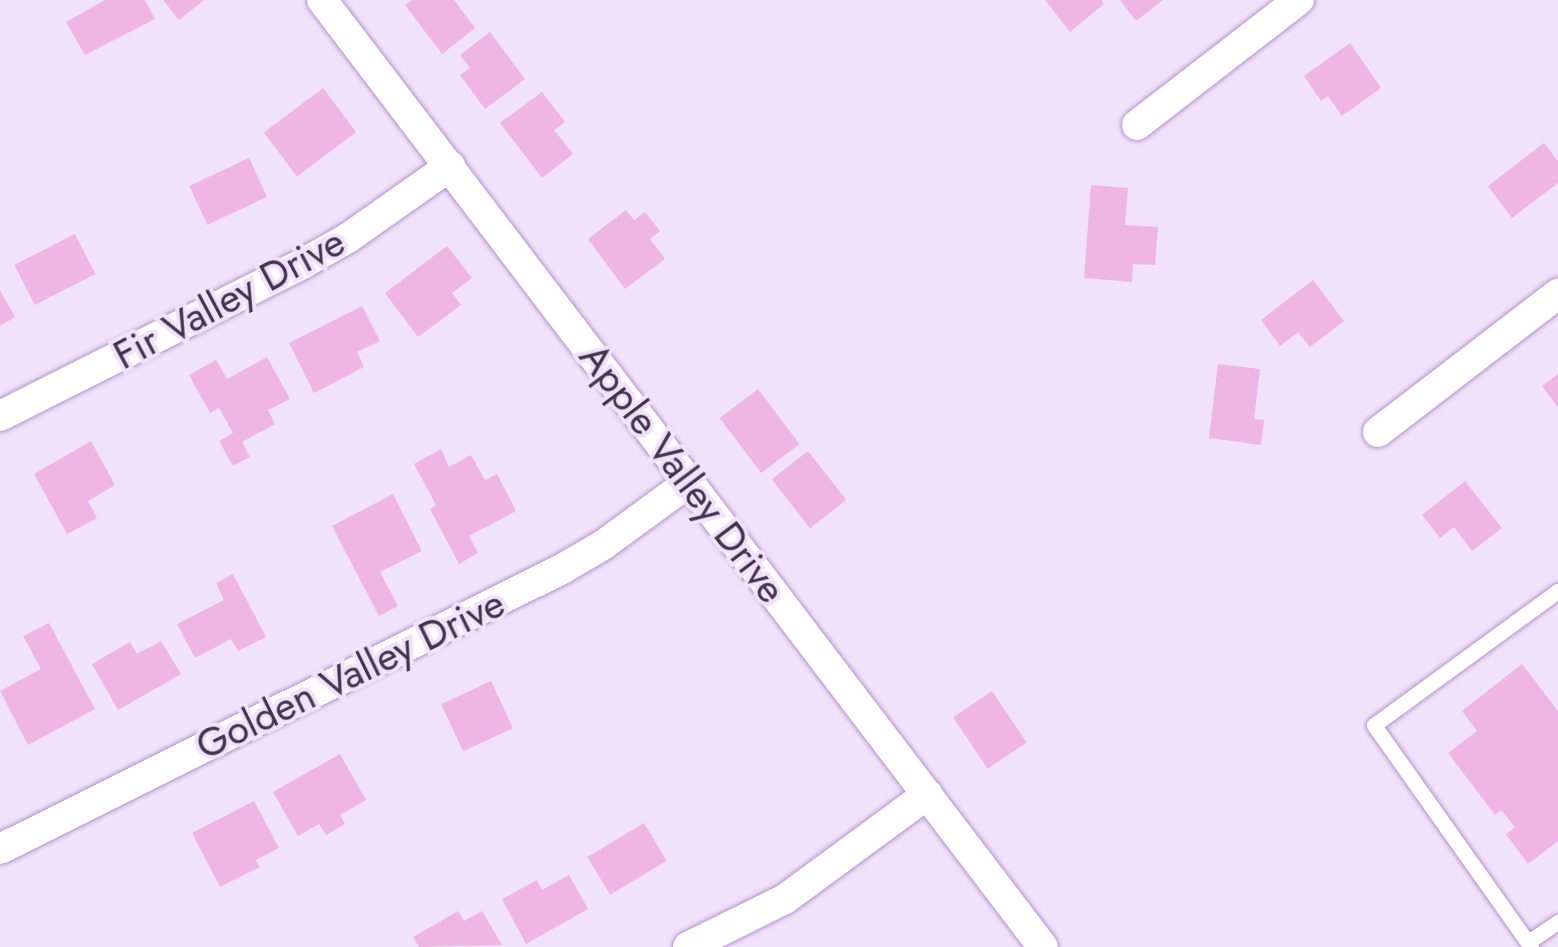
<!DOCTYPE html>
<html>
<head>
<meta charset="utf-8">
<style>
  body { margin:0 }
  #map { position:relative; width:1558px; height:947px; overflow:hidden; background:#f1e2fb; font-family:Jost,sans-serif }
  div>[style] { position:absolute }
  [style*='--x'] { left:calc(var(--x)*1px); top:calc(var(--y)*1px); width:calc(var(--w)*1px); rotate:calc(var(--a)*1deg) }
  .building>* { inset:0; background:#eeb5e5; transform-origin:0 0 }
  .roads { filter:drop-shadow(0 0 2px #b592cb) drop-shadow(0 0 2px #b592cb) }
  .lane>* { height:15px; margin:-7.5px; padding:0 7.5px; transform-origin:7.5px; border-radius:7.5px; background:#fff }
  .street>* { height:30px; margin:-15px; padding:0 15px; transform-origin:15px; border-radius:15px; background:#fff }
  span { translate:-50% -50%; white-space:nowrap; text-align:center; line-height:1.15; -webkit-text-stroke:8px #f1e2fb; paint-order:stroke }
  .street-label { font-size:40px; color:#42334b }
</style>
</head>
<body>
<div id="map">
  <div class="building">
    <i style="clip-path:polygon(105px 0,145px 0,155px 19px,85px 55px,66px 22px)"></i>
    <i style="clip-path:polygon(163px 0,204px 0,179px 20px)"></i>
    <i style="clip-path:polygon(412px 0,454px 0,475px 28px,442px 54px,405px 5px)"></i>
    <i style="clip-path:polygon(1045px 0,1101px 0,1104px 4px,1070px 32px)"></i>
    <i style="clip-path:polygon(1120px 0,1163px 0,1136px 21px)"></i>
    <i style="clip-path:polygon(490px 32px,525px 79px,485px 109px,460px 75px,470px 68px,460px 55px)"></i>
    <i style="clip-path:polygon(1350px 43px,1381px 88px,1342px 116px,1328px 96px,1321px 101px,1304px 76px)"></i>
    <i style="left:323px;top:88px;width:55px;height:74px;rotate:53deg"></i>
    <i style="clip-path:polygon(542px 92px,565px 122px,554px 130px,573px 154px,542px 178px,500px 123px)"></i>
    <i style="clip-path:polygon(1544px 143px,1558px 161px,1558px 183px,1512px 218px,1488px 186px)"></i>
    <i style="left:249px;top:158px;width:43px;height:66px;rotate:65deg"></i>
    <i style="clip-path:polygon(1091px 185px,1128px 188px,1125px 225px,1158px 227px,1155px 265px,1133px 264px,1132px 282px,1084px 278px)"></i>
    <i style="clip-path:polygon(626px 210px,634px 220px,645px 212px,660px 231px,650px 239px,665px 259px,625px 289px,588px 239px)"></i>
    <i style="left:75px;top:234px;width:45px;height:68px;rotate:63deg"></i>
    <i style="clip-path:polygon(447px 246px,472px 278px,452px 293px,461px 305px,418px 337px,385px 293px)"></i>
    <i style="clip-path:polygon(1313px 280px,1344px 321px,1310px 347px,1298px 332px,1280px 346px,1261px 320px)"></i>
    <i style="clip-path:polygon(0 290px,15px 317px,0 326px)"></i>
    <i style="clip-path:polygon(362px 306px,380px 341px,357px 352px,364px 367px,314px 393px,289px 343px)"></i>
    <i style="clip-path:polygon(267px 357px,290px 399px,268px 410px,275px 424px,242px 442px,250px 457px,233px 466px,219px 441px,233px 433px,219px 408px,210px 413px,189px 375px,216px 360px,227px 379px)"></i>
    <i style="clip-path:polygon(1218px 364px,1260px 369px,1254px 419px,1264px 420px,1261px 445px,1209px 438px)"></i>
    <i style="clip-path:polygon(1558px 374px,1558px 407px,1542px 386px)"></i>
    <i style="left:758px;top:389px;width:69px;height:48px;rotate:53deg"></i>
    <i style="clip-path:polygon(91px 441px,115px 485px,88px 501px,97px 518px,67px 534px,34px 474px)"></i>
    <i style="clip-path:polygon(441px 449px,449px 467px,471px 455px,485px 480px,497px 474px,516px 511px,469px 536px,478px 553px,459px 564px,430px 509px,436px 505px,414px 464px)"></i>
    <i style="left:808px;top:451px;width:62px;height:46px;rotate:52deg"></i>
    <i style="clip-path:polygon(1465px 481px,1502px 528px,1472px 551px,1454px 527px,1440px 538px,1422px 515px)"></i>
    <i style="clip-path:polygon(393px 494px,422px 551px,380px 572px,398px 606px,379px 616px,332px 526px)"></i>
    <i style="clip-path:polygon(233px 574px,266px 637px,238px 651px,231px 639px,195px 658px,177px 624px,224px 600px,216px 583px)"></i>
    <i style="clip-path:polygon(49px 623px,95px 709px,28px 745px,0 691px,41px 669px,23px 636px)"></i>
    <i style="clip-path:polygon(161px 641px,181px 674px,118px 710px,92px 664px,130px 642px,137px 654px)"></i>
    <i style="clip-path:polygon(1522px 664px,1558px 711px,1558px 841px,1528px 864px,1506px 834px,1515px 827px,1501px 810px,1495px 815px,1448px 753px,1477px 731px,1462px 711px)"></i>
    <i style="left:491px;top:681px;width:52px;height:55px;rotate:65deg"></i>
    <i style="left:992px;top:691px;width:62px;height:47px;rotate:56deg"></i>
    <i style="clip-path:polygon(340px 754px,366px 800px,340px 815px,345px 824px,326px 835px,319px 824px,298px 836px,273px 792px)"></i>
    <i style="clip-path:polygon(254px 801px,279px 848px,256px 860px,260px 867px,220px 887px,192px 833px)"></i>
    <i style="left:644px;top:823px;width:44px;height:66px;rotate:59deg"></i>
    <i style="clip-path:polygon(569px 875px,588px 909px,526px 944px,502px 899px,537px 880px,542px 890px)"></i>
    <i style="clip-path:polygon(458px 911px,464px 921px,482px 911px,502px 945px,419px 947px,413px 937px)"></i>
  </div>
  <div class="roads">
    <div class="lane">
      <i style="--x:1528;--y:942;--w:36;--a:-34"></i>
      <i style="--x:1531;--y:947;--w:272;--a:-125.3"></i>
      <i style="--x:1374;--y:725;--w:228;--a:-36.1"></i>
    </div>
    <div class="street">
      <i style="--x:322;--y:0;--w:1190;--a:52.72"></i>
      <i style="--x:1137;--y:125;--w:205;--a:-37.7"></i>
      <i style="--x:0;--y:416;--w:340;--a:-26.7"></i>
      <i style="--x:304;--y:263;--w:51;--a:-29.6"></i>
      <i style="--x:348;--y:238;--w:125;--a:-35.2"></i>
      <i style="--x:1378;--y:432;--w:227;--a:-37.5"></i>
      <i style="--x:0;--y:849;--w:628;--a:-26.48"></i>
      <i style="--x:562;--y:569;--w:48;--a:-30.3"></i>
      <i style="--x:603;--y:545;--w:107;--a:-36.2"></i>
      <i style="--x:688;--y:947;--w:108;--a:-26.3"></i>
      <i style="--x:785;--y:899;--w:177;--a:-36.3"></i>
    </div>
  </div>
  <div class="street-label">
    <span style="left:229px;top:298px;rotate:-28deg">Fir Valley Drive</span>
    <span style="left:683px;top:473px;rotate:53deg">Apple Valley Drive</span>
    <span style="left:350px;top:674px;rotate:-26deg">Golden Valley Drive</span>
  </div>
</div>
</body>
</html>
